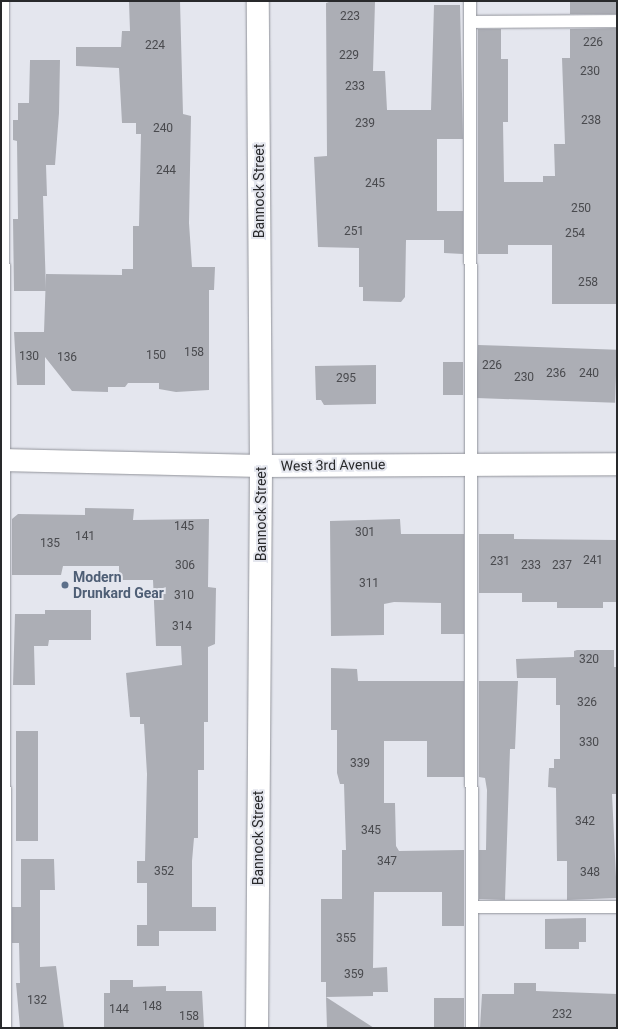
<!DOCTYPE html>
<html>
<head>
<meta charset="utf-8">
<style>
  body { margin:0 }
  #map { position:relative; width:618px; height:1029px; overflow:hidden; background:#e4e6ee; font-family:Roboto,sans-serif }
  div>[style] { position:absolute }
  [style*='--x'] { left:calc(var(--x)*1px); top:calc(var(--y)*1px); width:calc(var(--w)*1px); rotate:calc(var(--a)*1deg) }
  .building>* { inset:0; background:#acaeb5; transform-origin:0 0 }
  .roads { filter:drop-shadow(0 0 1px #91939a) drop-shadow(0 0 1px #91939a) }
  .service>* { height:12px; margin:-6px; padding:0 6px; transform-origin:6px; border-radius:6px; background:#fff }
  .tertiary>* { height:22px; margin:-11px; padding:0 11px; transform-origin:11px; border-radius:11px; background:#fff }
  .dots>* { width:11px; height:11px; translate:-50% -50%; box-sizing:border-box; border:2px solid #e4e6ee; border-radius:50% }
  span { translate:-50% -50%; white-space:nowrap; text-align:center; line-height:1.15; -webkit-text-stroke:4px #e4e6ee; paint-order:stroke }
  .number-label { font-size:12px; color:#494a4e }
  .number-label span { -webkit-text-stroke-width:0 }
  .street-label { font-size:14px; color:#28292b }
  .service-label { font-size:14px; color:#4e5e75; font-weight:700 }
  .left { translate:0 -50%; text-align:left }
  .frame { position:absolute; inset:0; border:2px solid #28292b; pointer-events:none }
</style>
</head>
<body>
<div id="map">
  <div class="building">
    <i style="clip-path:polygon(180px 1px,183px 114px,191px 116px,189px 223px,192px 267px,215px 267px,214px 290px,209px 290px,209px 390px,176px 392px,159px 389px,159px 383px,128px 383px,125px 387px,108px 387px,108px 392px,72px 391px,45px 357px,45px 385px,17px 385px,14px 332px,44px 332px,46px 274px,122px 275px,122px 269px,133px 269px,133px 226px,139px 226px,141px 134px,136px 134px,136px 123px,122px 123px,119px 68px,76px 66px,76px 47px,121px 47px,122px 31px,130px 31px,129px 2px)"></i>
    <i style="clip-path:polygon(332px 1px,375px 2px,373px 71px,385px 71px,387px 110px,431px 110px,434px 5px,460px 5px,463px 139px,437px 139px,437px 211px,463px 211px,463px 254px,444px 253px,444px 240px,406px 240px,405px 297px,401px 302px,363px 301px,363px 287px,359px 287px,359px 248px,318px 247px,314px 157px,327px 156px,326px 3px)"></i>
    <i style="left:570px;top:1px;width:47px;height:13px"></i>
    <i style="clip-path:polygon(617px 28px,617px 304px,552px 304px,552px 245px,508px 245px,508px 254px,478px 254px,478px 29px,501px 29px,501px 59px,508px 59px,508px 122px,503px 122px,504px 182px,543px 182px,543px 176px,555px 176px,554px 144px,565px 144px,562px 58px,570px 58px,570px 29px)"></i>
    <i style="clip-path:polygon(30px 60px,60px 60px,59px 113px,55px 165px,46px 165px,47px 196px,43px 196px,46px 291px,14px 291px,13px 219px,18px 219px,17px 141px,13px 140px,13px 120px,18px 120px,18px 103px,29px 103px)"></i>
    <i style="left:478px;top:345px;width:139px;height:53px;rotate:2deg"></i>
    <i style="left:443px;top:362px;width:20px;height:33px"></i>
    <i style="clip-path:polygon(376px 365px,376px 404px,324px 405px,321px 400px,316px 400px,315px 366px)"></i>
    <i style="clip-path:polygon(85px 508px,134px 509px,133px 520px,209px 519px,208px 587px,216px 588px,215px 644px,208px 647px,208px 722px,204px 722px,204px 770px,198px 770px,198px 838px,194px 838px,192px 861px,192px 907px,216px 907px,216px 931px,159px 931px,159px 946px,137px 946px,137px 925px,147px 925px,147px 883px,137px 883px,137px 861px,145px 861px,147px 774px,144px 724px,140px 724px,140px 717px,130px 717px,126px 673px,182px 665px,181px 646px,156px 646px,153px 580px,119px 580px,119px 566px,63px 566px,61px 575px,12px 575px,12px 519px,18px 514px,85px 515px)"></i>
    <i style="clip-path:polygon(400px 519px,401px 534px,464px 534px,464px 634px,441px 634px,441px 603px,394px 602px,384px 604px,384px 635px,331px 636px,330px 521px)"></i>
    <i style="clip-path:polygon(479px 534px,514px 534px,514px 539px,617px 540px,617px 602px,603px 602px,603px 608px,557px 608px,557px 602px,522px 602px,522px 593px,479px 593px)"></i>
    <i style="clip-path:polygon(45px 610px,91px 610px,91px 640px,49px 640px,48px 646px,34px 646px,35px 685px,13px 685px,15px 614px,45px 614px)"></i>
    <i style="clip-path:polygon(577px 650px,614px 650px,614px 667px,617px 667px,617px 794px,612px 794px,617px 898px,567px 900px,567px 861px,557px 861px,556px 788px,548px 787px,549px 768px,554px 768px,554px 759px,560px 759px,560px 705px,556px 705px,556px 678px,517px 678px,516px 659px,574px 657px,574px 651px)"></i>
    <i style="clip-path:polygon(331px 668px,357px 669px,358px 681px,464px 681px,464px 777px,427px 777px,427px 741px,384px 741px,384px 803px,395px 803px,396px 846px,399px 851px,464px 850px,464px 926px,442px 926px,442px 892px,374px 892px,373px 968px,387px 967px,388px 992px,373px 992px,373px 996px,326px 997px,326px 982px,321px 982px,321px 899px,342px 899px,342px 850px,346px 850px,344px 784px,340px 784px,337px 773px,337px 730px,331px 730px)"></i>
    <i style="clip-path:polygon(479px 681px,518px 681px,515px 749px,510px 749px,505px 900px,479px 899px,479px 850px,486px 850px,487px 790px,485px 778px,479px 777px)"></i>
    <i style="left:16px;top:731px;width:22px;height:110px"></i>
    <i style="clip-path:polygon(21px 859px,54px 859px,55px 890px,40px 890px,40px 967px,56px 966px,64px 1028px,20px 1028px,16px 983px,20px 983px,19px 943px,12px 943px,12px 907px,21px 907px)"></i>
    <i style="clip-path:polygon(586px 918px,586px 942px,579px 942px,579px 949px,545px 949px,545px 919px)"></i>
    <i style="clip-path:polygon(110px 980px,133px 980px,133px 987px,166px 986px,166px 991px,202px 991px,204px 1027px,104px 1028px,104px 993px,110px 993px)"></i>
    <i style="clip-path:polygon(514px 983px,536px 983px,536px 991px,617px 994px,617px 1028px,480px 1028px,482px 994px,514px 994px)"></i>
    <i style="clip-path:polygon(326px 997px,374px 1028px,327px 1028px)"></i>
    <i style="left:434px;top:998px;width:30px;height:30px"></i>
  </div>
  <div class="roads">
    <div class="service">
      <i style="--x:3;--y:1;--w:1027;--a:89.89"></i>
      <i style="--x:470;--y:1;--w:1027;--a:89.89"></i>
      <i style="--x:470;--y:22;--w:147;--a:-0.4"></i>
      <i style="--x:472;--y:907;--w:145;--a:0"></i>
    </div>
    <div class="tertiary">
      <i style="--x:1;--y:460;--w:260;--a:1.3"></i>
      <i style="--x:261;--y:466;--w:356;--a:-0.3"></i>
      <i style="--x:257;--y:1028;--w:562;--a:-89.59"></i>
      <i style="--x:261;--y:466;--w:465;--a:-90.4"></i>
    </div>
  </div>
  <div class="dots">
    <i style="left:65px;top:585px;background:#5c6f8a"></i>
  </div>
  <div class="number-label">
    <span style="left:350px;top:17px">223</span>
    <span style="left:593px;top:43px">226</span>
    <span style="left:155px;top:46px">224</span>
    <span style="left:349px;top:56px">229</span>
    <span style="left:590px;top:72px">230</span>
    <span style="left:355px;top:87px">233</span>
    <span style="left:591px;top:121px">238</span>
    <span style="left:365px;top:124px">239</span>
    <span style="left:163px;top:129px">240</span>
    <span style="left:166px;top:171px">244</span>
    <span style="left:375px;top:184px">245</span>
    <span style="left:581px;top:209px">250</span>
    <span style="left:354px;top:232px">251</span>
    <span style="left:575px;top:234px">254</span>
    <span style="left:588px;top:283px">258</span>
    <span style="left:194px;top:353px">158</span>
    <span style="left:156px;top:356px">150</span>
    <span style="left:29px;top:357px">130</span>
    <span style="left:67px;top:358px">136</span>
    <span style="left:492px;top:366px">226</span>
    <span style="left:556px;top:374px">236</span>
    <span style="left:589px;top:374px">240</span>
    <span style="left:524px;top:378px">230</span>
    <span style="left:346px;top:379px">295</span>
    <span style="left:184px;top:527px">145</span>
    <span style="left:365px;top:533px">301</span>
    <span style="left:85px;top:537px">141</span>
    <span style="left:50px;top:544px">135</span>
    <span style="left:593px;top:561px">241</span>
    <span style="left:500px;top:562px">231</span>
    <span style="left:185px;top:566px">306</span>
    <span style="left:531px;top:566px">233</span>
    <span style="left:562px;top:566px">237</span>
    <span style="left:369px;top:584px">311</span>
    <span style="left:184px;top:596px">310</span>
    <span style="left:182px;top:627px">314</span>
    <span style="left:589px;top:660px">320</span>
    <span style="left:587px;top:703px">326</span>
    <span style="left:589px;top:743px">330</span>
    <span style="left:360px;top:764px">339</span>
    <span style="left:585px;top:822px">342</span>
    <span style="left:371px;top:831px">345</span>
    <span style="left:387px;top:862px">347</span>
    <span style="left:164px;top:872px">352</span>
    <span style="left:590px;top:873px">348</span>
    <span style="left:346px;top:939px">355</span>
    <span style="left:354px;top:975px">359</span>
    <span style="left:37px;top:1001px">132</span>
    <span style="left:152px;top:1007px">148</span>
    <span style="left:119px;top:1010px">144</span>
    <span style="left:562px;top:1015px">232</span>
    <span style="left:189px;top:1017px">158</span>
  </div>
  <div class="street-label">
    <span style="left:259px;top:191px;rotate:-90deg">Bannock Street</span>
    <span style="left:333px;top:465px;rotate:-1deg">West 3rd Avenue</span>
    <span style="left:261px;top:514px;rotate:-90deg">Bannock Street</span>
    <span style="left:258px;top:838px;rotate:-90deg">Bannock Street</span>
  </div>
  <div class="service-label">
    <span class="left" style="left:73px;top:585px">Modern<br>Drunkard Gear</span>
  </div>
  <div class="frame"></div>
</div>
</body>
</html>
